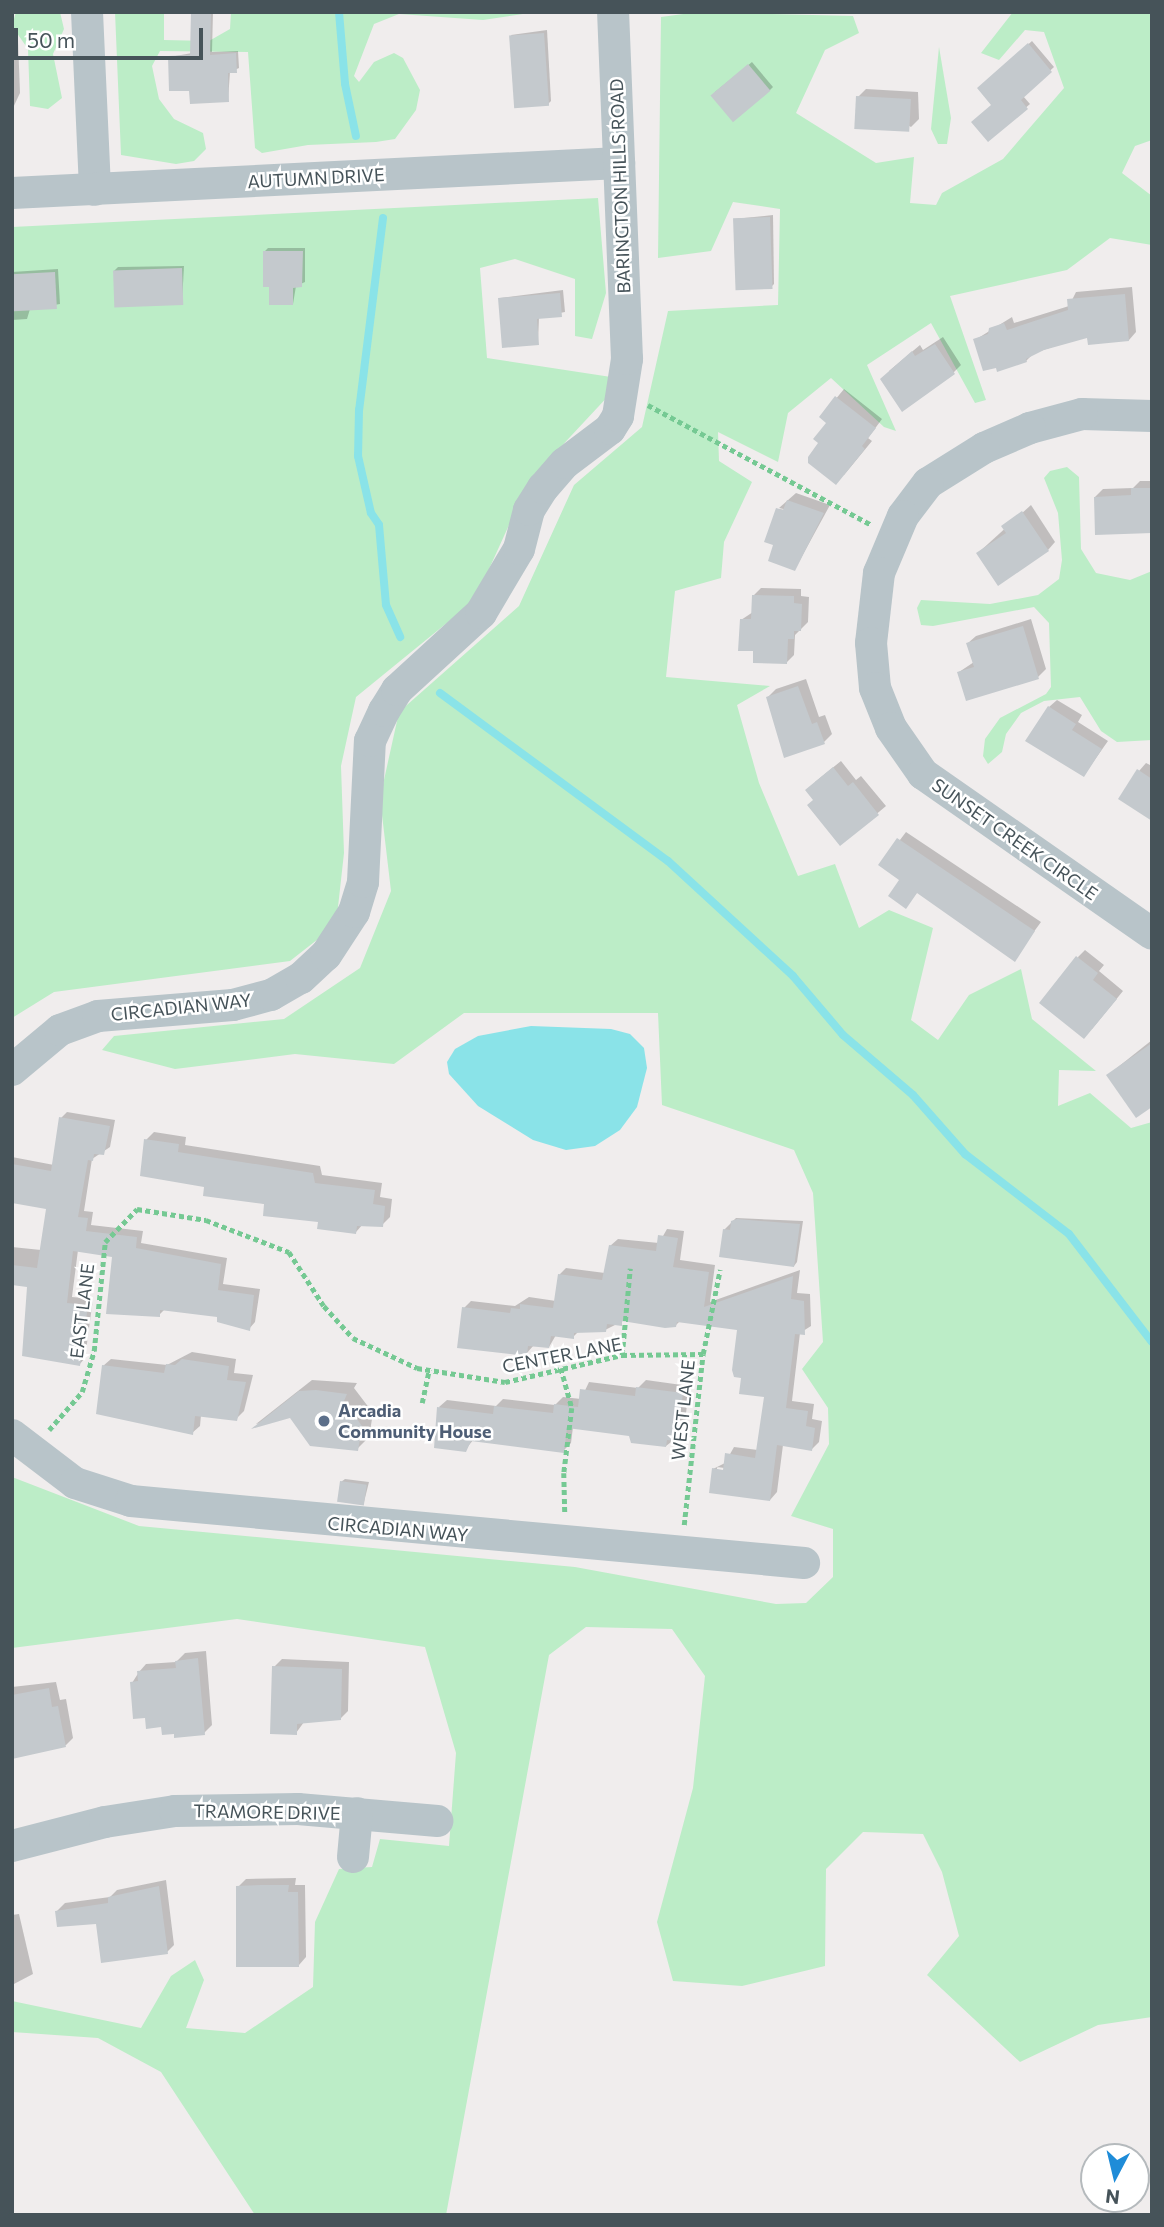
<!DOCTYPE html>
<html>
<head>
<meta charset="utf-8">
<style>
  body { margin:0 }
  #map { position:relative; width:1164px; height:2227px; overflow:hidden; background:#f0eded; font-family:Commissioner,sans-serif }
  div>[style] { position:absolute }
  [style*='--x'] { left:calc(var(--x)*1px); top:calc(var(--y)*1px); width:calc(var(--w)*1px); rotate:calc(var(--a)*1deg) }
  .green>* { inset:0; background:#bcedc7 }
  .water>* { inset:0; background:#8ae3e8 }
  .shadow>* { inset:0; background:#0003 }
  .stream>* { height:8px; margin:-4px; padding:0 4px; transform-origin:4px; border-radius:4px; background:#8ae3e8 }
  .building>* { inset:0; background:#c4c9cd; transform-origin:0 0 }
  .path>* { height:4.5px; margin-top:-2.25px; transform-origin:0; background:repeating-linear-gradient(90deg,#75c993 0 5px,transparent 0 8.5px) }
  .minor>* { height:32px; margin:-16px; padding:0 16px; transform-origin:16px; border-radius:16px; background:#b8c4c9 }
  .dots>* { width:19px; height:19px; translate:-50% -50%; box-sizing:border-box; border:4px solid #fff; border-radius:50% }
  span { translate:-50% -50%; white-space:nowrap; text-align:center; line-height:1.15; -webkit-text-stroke:5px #fff; paint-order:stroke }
  .street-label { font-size:18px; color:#465359 }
  .service-label { font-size:18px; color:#4e5e75; font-weight:700 }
  .left { translate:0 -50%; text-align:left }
  .frame { position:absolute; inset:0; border:14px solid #465359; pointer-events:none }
  .north { position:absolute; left:1080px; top:2143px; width:70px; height:70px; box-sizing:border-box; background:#fff; border:2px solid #b5babd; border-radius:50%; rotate:187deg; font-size:19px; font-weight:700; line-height:28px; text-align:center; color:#465359 }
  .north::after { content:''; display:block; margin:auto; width:24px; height:32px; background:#1f8cd8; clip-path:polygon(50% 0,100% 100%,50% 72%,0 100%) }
  .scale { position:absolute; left:14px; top:28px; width:189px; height:32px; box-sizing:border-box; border:4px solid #465359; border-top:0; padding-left:9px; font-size:21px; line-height:24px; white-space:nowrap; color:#465359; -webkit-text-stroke:5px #fff; paint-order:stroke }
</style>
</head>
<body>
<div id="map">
  <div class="green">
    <i style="clip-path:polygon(16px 12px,60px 12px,64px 29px,53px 54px,62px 98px,48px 109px,30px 106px,28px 49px,12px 26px)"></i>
    <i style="clip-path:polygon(115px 12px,164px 12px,164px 40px,209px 41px,230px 29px,231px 12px,536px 12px,483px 20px,399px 14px,374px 24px,354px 76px,359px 82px,374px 62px,394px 53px,403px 58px,420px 90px,416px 110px,395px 139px,376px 142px,308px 145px,262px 153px,255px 148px,248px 52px,160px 51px,152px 66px,159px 99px,174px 119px,203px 133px,206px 149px,194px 161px,176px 164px,121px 155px)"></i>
    <i style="clip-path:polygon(698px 12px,853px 16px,859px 33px,825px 50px,796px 113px,876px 163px,914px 157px,910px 203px,936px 205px,942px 193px,1003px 159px,1064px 88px,1044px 32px,1025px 30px,999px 60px,981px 53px,1013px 12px,1152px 12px,1152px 140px,1135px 146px,1122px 173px,1152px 196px,1152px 245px,1110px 238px,1067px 270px,950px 296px,986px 400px,975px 403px,931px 323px,867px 365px,896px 431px,884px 427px,831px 378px,788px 413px,778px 462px,718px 432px,719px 461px,752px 482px,724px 542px,721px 578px,675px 591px,666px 677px,770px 686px,737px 705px,759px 783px,798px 876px,835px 864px,859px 928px,889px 910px,933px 928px,911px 1020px,938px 1040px,969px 995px,1021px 969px,1032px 1019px,1096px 1071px,1059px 1070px,1058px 1106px,1090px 1093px,1131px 1128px,1152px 1122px,1152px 2017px,1098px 2025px,1020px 2062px,927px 1975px,959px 1936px,942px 1872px,923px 1834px,863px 1832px,826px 1869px,825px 1966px,742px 1986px,673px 1981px,657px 1922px,693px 1788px,705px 1676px,672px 1629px,586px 1627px,549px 1655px,446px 2215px,255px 2215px,161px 2072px,98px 2038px,12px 2032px,12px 2001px,141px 2028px,171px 1976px,195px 1960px,204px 1980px,186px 2028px,245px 2033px,313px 1987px,315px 1922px,339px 1869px,372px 1867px,380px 1839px,449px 1846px,456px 1753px,425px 1647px,237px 1619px,12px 1648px,12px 1477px,139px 1526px,575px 1567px,776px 1604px,806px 1603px,833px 1577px,833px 1529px,791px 1516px,829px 1444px,828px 1408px,802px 1369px,823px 1342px,813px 1193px,794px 1150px,662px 1105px,658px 1013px,464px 1013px,394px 1064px,295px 1054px,175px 1069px,102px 1050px,114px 1036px,284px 1019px,360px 968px,391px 891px,380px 798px,399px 712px,519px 606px,574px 485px,642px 427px,668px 311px,778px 305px,780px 209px,733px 202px,711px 251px,658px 258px,661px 17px)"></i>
    <i style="clip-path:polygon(939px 47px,951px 118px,947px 144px,938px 144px,931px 129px)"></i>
    <i style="clip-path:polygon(598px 198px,606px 293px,592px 339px,575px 336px,575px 279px,515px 259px,480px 268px,487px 358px,611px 377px,612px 392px,529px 481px,475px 600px,356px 697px,341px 766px,344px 853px,336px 925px,290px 961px,54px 992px,12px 1018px,12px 227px)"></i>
    <i style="clip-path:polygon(1067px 467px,1079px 477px,1081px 549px,1096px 573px,1130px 580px,1152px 571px,1152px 740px,1117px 742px,1101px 731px,1080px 697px,1044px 701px,1021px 713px,1006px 734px,1002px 752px,988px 764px,983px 756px,985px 739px,1000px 718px,1046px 694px,1051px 687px,1049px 623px,1034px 607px,933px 626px,921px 625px,917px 608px,921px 600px,990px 604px,1038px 595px,1059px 579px,1062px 560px,1058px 513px,1044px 478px,1050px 471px)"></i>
  </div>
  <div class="water">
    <i style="clip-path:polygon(531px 1026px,611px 1029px,630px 1034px,644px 1048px,647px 1068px,637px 1107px,620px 1130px,595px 1146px,566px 1150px,533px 1140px,478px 1106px,449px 1074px,447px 1062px,455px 1049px,478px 1036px)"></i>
  </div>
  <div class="shadow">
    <i style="clip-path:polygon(193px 12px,213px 12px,212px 52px,238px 51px,239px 68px,230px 72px,228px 100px,191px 89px,170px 57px,192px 53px)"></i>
    <i style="clip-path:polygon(547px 30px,551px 101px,548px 104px,511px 35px)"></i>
    <i style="clip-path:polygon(18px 40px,20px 93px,12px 110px,12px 41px)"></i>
    <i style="clip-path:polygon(1032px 41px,1054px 67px,1023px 96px,1030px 104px,988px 140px,993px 105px,979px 88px)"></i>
    <i style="clip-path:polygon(752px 62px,773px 87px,770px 90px,715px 92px)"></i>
    <i style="clip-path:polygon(866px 89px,918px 92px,919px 119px,911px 127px,858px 97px)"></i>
    <i style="clip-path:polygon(773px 215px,774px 284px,771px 287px,735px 258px,734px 219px)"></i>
    <i style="clip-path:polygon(268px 248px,305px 248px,305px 282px,296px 286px,293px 304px,271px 285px,265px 251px)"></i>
    <i style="clip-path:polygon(184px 266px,182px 303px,114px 271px,118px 267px)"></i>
    <i style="clip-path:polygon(58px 269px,60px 304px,30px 309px,27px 319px,12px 320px,12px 272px)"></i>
    <i style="clip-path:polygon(1132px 287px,1136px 332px,1129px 340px,1089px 335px,1034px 353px,1026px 361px,975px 340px,1012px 317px,1014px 323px,1069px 306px,1076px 292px)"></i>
    <i style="clip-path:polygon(563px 290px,565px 312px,539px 317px,538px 343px,500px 298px)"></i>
    <i style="clip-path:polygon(943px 337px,961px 365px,953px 373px,889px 371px,920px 345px,923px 350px)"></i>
    <i style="clip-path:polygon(844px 389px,882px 419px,868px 438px,872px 441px,844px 475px,828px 423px,821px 417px)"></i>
    <i style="clip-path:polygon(1140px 481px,1152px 481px,1152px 532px,1095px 497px,1103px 489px,1133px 488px)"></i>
    <i style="clip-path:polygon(796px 493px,830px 505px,795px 569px,776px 544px,778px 509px,792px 511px,779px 508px)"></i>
    <i style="clip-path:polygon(1031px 505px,1055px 542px,1048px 550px,978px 553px)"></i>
    <i style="clip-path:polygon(761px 588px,801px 589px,801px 596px,809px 597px,808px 622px,795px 635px,794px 655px,787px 662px,755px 650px,741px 620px,753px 612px,754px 595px)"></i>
    <i style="clip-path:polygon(1031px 619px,1046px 669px,1038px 677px,959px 672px,974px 662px,968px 643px,976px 636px)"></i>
    <i style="clip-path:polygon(806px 679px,819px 717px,825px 715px,832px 734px,824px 742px,768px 697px,776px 689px)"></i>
    <i style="clip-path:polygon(1057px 700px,1082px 715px,1078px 722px,1108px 741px,1084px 775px,1049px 707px)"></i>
    <i style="clip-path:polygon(841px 761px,856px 780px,861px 776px,886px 806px,841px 844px,815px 800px,815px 782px)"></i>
    <i style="clip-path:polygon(1146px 763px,1152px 766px,1152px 817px,1139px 771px)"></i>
    <i style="clip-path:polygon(906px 832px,1041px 922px,1014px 959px,918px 891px,906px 907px,902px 879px,881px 865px)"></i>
    <i style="clip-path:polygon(1085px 950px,1104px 965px,1099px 971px,1123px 991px,1092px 1029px,1078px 957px)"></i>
    <i style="clip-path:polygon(1152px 1040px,1152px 1105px,1108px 1075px)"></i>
    <i style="clip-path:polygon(67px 1112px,115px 1120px,110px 1147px,92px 1159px,84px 1211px,93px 1212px,91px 1225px,143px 1231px,141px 1243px,227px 1258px,223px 1284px,260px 1289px,255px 1322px,249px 1329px,219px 1315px,165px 1309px,159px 1315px,114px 1256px,78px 1250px,72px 1297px,93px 1299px,85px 1358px,79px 1365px,24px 1355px,29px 1286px,12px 1284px,12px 1247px,41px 1250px,48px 1208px,12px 1198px,12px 1157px,54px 1165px,61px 1118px)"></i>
    <i style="clip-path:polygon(154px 1132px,186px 1137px,185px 1145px,320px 1166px,322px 1175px,382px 1183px,380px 1197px,392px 1199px,390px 1217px,382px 1225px,363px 1224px,356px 1232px,206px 1186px,146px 1140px)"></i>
    <i style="clip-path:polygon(736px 1218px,803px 1221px,797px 1262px,794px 1266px,724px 1230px)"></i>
    <i style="clip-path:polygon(evenodd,667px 1229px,684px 1231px,680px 1260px,715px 1265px,710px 1302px,800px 1270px,797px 1293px,810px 1294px,811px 1326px,800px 1333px,792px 1401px,814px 1404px,812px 1419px,822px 1421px,819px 1442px,812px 1449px,783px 1445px,777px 1492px,770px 1500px,713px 1469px,725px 1463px,734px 1447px,758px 1450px,766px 1395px,743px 1377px,739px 1329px,680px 1321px,676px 1325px,625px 1320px,605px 1330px,579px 1331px,573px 1337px,556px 1335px,549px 1347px,534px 1345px,526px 1354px,464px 1308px,471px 1301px,515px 1306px,529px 1297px,556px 1301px,559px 1275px,566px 1268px,605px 1273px,610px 1246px,618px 1239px,659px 1243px,667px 1229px,717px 1467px,732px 1469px,717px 1471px,717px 1467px)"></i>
    <i style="clip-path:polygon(192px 1352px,236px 1359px,234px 1373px,253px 1375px,244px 1411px,236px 1419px,201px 1415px,200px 1426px,192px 1433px,103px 1366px,111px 1359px,167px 1365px)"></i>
    <i style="clip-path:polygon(312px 1380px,357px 1383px,354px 1388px,373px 1413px,369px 1437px,357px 1449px,291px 1416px,256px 1424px)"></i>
    <i style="clip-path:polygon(646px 1380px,689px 1386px,684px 1432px,666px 1446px,631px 1434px,573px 1427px,571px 1443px,563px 1451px,474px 1439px,465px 1450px,439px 1407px,447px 1400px,496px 1406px,503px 1399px,555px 1405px,563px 1397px,581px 1399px,589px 1382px,638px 1388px)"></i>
    <i style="clip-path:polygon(345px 1479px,369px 1482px,364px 1502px,341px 1482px)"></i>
    <i style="clip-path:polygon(206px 1651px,212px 1725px,204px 1733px,176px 1732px,147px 1716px,132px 1683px,139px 1672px,146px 1664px,176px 1662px,185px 1653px)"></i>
    <i style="clip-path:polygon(282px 1659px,349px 1662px,348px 1711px,340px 1719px,304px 1722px,296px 1733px,274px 1667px)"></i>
    <i style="clip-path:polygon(56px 1682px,60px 1700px,66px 1699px,73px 1738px,66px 1745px,12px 1757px,12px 1687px)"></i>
    <i style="clip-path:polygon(296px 1878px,295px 1885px,305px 1885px,306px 1957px,299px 1965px,238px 1887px,246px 1879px)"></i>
    <i style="clip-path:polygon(166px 1880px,174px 1945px,167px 1952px,97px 1922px,57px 1911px,65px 1903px,110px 1897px,117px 1890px)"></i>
    <i style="clip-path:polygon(19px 1914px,33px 1974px,12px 1985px,12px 1915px)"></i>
  </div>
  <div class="stream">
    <i style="--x:339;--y:12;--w:72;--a:85.2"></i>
    <i style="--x:345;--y:84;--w:53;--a:78.1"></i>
    <i style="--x:383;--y:218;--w:193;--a:97.1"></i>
    <i style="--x:359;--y:410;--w:46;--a:91.2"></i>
    <i style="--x:358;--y:456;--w:58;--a:77.2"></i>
    <i style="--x:371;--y:513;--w:14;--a:56"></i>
    <i style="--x:379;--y:525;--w:80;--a:85"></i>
    <i style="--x:386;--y:605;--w:35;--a:66"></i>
    <i style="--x:440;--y:693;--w:283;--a:36.4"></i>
    <i style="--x:668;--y:861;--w:170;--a:42.6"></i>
    <i style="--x:793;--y:976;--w:77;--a:49.7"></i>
    <i style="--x:843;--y:1035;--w:92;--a:40.6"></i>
    <i style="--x:913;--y:1095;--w:79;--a:48.6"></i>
    <i style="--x:965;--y:1154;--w:131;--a:37.6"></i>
    <i style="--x:1069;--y:1234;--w:136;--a:52.5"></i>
  </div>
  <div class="building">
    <i style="clip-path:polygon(191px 12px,211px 12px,210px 55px,236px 53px,237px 73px,228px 73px,229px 102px,190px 104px,189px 91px,169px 91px,168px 56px,190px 55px)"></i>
    <i style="left:544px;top:33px;width:73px;height:35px;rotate:86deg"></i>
    <i style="clip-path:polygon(1028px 43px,1052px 72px,1021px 100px,1028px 109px,988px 142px,971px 122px,991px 105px,977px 88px)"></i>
    <i style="left:748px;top:64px;width:35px;height:49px;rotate:50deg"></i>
    <i style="left:856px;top:96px;width:55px;height:33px;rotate:3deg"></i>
    <i style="left:770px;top:217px;width:72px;height:37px;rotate:88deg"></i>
    <i style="clip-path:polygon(263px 251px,303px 251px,302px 287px,293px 288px,293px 305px,269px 305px,269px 287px,263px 287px)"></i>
    <i style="left:182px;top:268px;width:37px;height:69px;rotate:88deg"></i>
    <i style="left:55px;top:272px;width:37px;height:43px;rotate:87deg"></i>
    <i style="clip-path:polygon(560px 293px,562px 317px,537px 319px,539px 345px,502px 348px,498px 298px)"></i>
    <i style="clip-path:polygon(1125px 294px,1129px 341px,1088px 345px,1087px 338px,1044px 350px,1026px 359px,1027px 362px,997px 372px,996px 368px,983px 371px,973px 339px,988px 334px,989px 328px,1004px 323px,1007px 330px,1068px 310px,1067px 299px)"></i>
    <i style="clip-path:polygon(935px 344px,955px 374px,902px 412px,880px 379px,912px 351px,915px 356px)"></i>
    <i style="clip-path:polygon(835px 396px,876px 428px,862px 446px,865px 449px,836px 485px,808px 463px,808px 457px,818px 443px,813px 439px,826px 423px,819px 417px)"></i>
    <i style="clip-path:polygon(1131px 488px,1152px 488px,1152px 533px,1095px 535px,1094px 497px,1131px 495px)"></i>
    <i style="clip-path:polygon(787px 500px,824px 513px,795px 571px,768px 561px,773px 545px,764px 542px,776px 508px,783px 510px)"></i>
    <i style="clip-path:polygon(1022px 511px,1049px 551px,998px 586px,976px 553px,1006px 533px,1001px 526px)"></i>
    <i style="clip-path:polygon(752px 595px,794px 596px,794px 603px,802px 604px,801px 631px,794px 631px,794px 639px,788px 639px,787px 664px,753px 663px,753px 651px,738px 651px,740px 619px,751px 619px)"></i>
    <i style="clip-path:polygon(1023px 626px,1039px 679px,966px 701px,957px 672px,974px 667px,966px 643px)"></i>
    <i style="clip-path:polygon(798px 686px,812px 724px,817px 722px,825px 744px,784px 758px,766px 697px)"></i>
    <i style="clip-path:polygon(1048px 706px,1076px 724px,1072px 730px,1102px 749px,1084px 777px,1025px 741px)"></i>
    <i style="clip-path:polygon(833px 767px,848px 786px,853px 782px,879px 815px,840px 846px,807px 805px,813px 800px,805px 790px)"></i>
    <i style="clip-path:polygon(1137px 769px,1152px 779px,1152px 821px,1118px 799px)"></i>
    <i style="clip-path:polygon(897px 838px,1035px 931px,1015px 962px,917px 893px,906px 909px,888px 896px,899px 880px,878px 865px)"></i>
    <i style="clip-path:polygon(1076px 956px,1098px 973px,1093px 980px,1117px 999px,1084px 1039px,1039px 1003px)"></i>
    <i style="clip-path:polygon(1152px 1043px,1152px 1107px,1136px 1118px,1106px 1075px)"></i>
    <i style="clip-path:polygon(59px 1117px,110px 1126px,104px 1155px,94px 1154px,93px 1161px,88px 1160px,78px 1217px,88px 1218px,86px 1231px,137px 1237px,136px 1248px,221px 1264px,218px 1290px,254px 1295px,250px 1331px,217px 1322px,217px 1317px,160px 1310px,160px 1317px,106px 1314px,112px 1257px,73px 1251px,67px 1303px,88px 1305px,80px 1366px,22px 1356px,27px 1287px,12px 1285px,12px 1265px,37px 1268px,46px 1209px,12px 1203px,12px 1164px,51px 1171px)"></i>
    <i style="clip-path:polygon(144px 1139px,179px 1144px,178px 1152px,313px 1173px,315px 1183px,375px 1190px,373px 1204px,385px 1206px,383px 1227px,357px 1226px,356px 1234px,317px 1229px,318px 1222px,263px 1216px,264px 1204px,203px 1196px,204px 1187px,140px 1176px)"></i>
    <i style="clip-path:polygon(737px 1219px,800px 1224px,794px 1267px,719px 1257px,723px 1229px,730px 1230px,731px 1221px)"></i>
    <i style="clip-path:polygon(658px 1235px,678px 1238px,673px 1267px,709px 1272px,704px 1307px,793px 1276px,791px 1299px,804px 1301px,805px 1335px,795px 1334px,786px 1408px,808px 1411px,806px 1426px,815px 1428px,812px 1451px,777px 1445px,770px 1501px,709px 1493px,712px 1468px,723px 1470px,725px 1453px,755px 1458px,764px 1397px,739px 1394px,741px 1378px,734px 1377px,732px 1370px,737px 1330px,677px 1322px,676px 1327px,665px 1328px,622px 1321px,622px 1326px,607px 1324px,606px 1332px,574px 1333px,574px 1339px,551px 1336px,549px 1348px,528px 1346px,527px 1356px,457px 1348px,462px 1307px,510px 1313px,511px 1308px,520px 1309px,520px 1304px,553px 1308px,558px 1274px,602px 1280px,609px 1245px,656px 1251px)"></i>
    <i style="clip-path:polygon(182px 1359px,229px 1366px,227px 1380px,246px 1382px,237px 1421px,195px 1416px,193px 1435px,96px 1414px,102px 1365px,164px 1373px,166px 1364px,175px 1365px)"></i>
    <i style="clip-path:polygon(636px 1387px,683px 1393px,677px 1441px,667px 1440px,666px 1447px,631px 1443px,629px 1436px,567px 1428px,564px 1453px,471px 1441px,466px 1452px,434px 1448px,437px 1407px,493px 1414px,494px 1406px,553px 1413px,554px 1404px,578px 1407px,580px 1389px,635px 1396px)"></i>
    <i style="clip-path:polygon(316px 1390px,347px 1394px,344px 1401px,362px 1426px,358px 1451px,310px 1446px,290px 1418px,251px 1429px,299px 1391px)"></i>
    <i style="left:340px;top:1481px;width:27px;height:21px;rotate:8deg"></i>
    <i style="clip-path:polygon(198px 1658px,205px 1735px,174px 1738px,174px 1734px,162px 1735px,161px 1727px,146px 1729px,145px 1718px,133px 1719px,130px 1682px,138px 1681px,137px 1671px,176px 1668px,175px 1661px)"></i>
    <i style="clip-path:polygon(272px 1666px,342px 1669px,341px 1720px,297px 1724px,297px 1735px,270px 1734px)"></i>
    <i style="clip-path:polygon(49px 1688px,52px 1707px,58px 1706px,66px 1747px,12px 1759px,12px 1695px)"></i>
    <i style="clip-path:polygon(261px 1885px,289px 1885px,288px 1892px,298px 1892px,299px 1967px,236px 1967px,236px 1886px)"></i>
    <i style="clip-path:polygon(159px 1886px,168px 1954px,101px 1963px,96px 1924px,57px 1927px,55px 1911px,108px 1903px,108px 1897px)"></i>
  </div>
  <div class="path">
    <i style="--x:648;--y:405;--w:254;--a:28.2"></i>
    <i style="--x:622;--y:1355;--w:87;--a:-84.7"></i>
    <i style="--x:561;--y:1368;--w:41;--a:74.6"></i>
    <i style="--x:572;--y:1408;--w:65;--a:97"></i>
    <i style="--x:564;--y:1473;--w:42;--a:88.6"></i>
    <i style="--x:422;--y:1403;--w:34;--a:-78"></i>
    <i style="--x:49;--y:1430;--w:50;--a:-49"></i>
    <i style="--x:82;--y:1392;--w:43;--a:-73.7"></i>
    <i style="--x:94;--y:1351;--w:110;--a:-84.2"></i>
    <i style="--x:105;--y:1242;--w:46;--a:-45.9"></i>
    <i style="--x:137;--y:1209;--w:70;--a:9.1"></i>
    <i style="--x:206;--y:1220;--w:89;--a:21.1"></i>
    <i style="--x:289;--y:1252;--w:64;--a:57.1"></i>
    <i style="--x:324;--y:1306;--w:43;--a:47.8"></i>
    <i style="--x:353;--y:1338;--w:71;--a:25.1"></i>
    <i style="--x:417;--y:1368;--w:89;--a:9"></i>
    <i style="--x:505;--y:1382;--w:120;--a:-13"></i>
    <i style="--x:622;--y:1355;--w:81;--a:-0.7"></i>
    <i style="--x:684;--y:1525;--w:172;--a:-83.7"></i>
    <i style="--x:703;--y:1354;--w:86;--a:-78.6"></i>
  </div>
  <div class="minor">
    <i style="--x:87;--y:12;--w:178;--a:87.4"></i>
    <i style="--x:12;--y:193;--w:608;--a:-2.83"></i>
    <i style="--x:1152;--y:416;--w:70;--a:-178.4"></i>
    <i style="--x:1082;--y:414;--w:54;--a:164.9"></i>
    <i style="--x:1030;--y:428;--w:50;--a:156.5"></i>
    <i style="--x:984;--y:448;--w:66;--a:148"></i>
    <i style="--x:928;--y:483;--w:41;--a:127.1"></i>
    <i style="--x:903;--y:516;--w:62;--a:112.8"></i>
    <i style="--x:879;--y:573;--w:70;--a:96.5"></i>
    <i style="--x:871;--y:643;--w:45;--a:84.9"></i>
    <i style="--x:875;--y:688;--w:43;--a:68.2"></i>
    <i style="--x:891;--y:728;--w:56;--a:55.2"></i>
    <i style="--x:923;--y:774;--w:279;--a:34.9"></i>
    <i style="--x:12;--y:1070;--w:62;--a:-39.8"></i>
    <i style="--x:60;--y:1030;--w:40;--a:-20.2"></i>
    <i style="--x:98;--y:1016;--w:135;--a:-4.7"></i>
    <i style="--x:233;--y:1005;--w:39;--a:-15"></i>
    <i style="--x:271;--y:995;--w:34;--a:-30"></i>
    <i style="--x:301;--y:978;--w:34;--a:-43"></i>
    <i style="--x:326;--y:955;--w:51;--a:-56.9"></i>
    <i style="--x:354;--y:912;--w:31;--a:-73"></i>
    <i style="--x:363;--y:882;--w:141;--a:-87.2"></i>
    <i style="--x:370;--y:741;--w:33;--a:-65"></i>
    <i style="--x:384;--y:711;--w:25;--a:-58"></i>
    <i style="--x:397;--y:690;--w:114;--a:-42.5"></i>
    <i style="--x:481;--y:613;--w:74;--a:-59.3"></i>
    <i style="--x:519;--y:549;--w:40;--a:-75.6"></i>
    <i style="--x:529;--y:510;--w:26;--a:-58"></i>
    <i style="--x:543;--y:488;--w:33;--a:-49"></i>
    <i style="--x:565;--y:463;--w:56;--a:-37.1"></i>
    <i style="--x:610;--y:429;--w:15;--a:-58"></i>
    <i style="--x:618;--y:416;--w:58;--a:-81"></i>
    <i style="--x:627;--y:359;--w:347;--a:-92.3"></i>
    <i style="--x:12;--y:1435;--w:79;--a:37.3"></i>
    <i style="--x:75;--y:1483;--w:59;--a:17.8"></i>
    <i style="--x:131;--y:1501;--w:676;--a:5.26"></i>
    <i style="--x:12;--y:1846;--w:96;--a:-14.5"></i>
    <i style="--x:105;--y:1822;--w:71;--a:-8.9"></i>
    <i style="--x:175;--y:1811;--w:123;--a:-0.9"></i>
    <i style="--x:298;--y:1809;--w:140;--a:4.9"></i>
    <i style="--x:353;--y:1857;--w:44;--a:-84.8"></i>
  </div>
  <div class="dots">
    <i style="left:324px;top:1421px;background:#5c6f8a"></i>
  </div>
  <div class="street-label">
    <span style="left:316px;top:178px;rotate:-3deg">AUTUMN DRIVE</span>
    <span style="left:620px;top:186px;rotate:-92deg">BARINGTON HILLS ROAD</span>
    <span style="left:1015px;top:839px;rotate:35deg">SUNSET CREEK CIRCLE</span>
    <span style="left:181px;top:1007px;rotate:-6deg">CIRCADIAN WAY</span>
    <span style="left:82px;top:1311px;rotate:-83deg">EAST LANE</span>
    <span style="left:562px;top:1355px;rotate:-11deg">CENTER LANE</span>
    <span style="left:683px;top:1410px;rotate:-84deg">WEST LANE</span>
    <span style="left:398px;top:1529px;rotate:5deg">CIRCADIAN WAY</span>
    <span style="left:267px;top:1812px;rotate:1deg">TRAMORE DRIVE</span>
  </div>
  <div class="service-label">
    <span class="left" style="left:338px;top:1421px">Arcadia<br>Community House</span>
  </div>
  <div class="frame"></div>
  <div class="north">N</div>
  <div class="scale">50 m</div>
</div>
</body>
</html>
